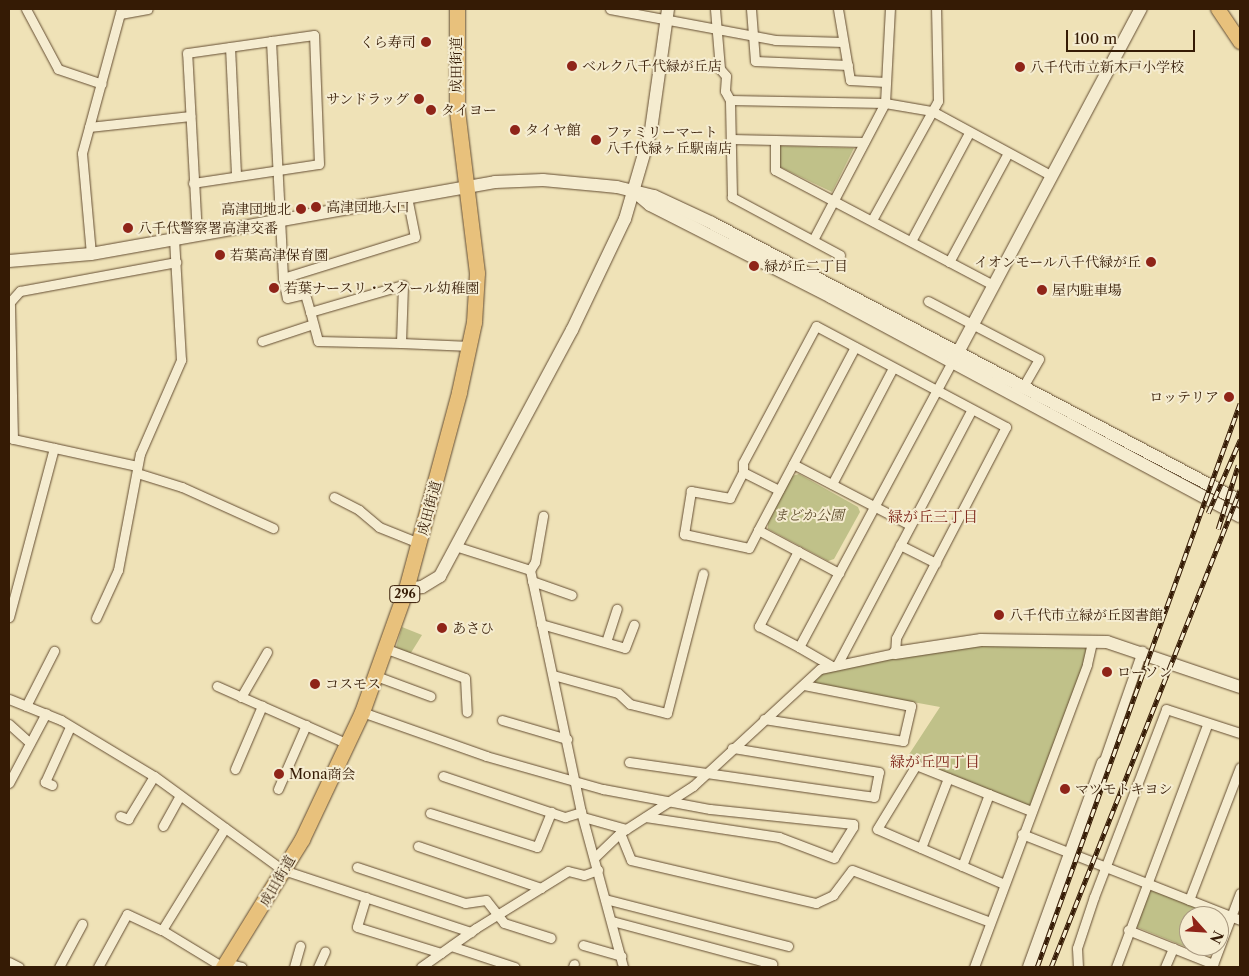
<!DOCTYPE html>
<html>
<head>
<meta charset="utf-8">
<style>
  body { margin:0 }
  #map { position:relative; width:1249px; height:976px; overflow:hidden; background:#efe2b7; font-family:"Libre Caslon Text","Noto Serif JP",serif }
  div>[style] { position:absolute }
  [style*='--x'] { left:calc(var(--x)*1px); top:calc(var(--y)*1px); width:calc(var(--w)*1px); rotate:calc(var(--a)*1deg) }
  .green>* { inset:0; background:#c0c189 }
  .roads { filter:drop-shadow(0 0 1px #644d32) drop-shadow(0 0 1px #644d32) }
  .street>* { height:9px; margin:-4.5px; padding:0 4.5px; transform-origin:4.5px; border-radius:4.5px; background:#f5ecd0 }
  .secondary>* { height:12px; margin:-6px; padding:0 6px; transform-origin:6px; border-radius:6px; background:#f5ecd0 }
  .primary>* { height:14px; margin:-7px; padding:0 7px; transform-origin:7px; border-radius:7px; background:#e8c17c }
  .highway>* { height:15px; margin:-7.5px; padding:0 7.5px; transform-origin:7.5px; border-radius:7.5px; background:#e8c17c }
  .rail>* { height:4.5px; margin-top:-2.25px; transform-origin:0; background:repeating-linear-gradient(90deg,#f5ecd0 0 8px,#351b05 0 16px); box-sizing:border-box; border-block:1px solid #351b05 }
  .dots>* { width:14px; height:14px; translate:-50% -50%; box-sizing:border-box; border:2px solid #f5ecd0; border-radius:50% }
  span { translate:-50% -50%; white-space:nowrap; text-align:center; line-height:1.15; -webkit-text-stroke:4px #f5ecd0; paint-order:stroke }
  .shield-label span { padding:1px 4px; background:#f5ecd0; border:1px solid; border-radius:4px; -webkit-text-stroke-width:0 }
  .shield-label { font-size:12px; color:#351b05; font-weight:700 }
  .poi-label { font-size:14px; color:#351b05 }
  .right { translate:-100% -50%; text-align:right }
  .left { translate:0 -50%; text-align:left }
  .street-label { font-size:14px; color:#351b05 }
  .park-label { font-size:14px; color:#5f4d2d; font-style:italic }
  .neighbourhood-label { font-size:15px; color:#7a1f14 }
  .frame { position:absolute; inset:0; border:10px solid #351b05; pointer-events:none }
  .north { position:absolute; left:1179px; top:906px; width:50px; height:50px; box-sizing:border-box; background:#f5ecd0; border:1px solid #a8987f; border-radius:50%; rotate:116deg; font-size:14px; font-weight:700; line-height:20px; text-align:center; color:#351b05 }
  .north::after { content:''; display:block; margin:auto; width:18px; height:22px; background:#8f2418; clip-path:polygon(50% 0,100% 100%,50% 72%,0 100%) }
  .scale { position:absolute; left:1066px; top:30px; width:129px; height:22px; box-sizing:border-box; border:2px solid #351b05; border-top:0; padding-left:6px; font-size:15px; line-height:18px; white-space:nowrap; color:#351b05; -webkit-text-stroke:4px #f5ecd0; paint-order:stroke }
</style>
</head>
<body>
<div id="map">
  <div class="green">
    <i style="clip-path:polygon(780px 146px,854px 148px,832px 192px,780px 167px)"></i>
    <i style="clip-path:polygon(799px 474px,858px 507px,860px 512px,834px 559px,828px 561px,768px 529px,768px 522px,792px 476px)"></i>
    <i style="clip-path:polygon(402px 627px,422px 635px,409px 656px,396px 648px)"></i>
    <i style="clip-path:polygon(981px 640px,1092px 642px,1031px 811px,906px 759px,940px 707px,815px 684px,815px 679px,824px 671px)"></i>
    <i style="clip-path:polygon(1150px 890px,1223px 917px,1219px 936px,1219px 916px,1189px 916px,1189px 946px,1215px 946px,1213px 953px,1206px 955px,1134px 926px,1146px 891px)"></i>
  </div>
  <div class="roads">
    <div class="street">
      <i style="--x:26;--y:9;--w:68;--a:61.9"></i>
      <i style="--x:58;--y:69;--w:46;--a:18.8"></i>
      <i style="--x:610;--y:9;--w:168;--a:10.6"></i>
      <i style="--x:775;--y:40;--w:68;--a:1.7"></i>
      <i style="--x:715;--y:9;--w:60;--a:85.2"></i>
      <i style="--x:720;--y:69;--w:9;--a:49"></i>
      <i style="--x:726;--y:76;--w:15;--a:94"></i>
      <i style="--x:725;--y:91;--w:10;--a:61"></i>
      <i style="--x:751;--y:9;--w:52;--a:85.6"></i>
      <i style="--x:755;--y:61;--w:93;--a:2.5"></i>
      <i style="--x:838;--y:9;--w:72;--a:80.4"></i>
      <i style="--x:850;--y:80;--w:36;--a:3"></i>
      <i style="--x:120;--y:14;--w:28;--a:-10"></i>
      <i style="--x:230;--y:47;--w:129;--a:87.3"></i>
      <i style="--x:89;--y:127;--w:102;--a:-6.2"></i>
      <i style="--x:731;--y:139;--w:133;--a:1.3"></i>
      <i style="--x:775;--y:140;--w:30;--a:90"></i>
      <i style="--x:775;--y:170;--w:246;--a:27.8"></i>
      <i style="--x:193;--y:183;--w:127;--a:-8.6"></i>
      <i style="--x:319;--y:164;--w:129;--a:-92.2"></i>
      <i style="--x:314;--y:35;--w:43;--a:172.1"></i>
      <i style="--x:872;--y:220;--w:136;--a:-61"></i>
      <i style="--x:938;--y:101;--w:92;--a:-91.2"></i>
      <i style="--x:197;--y:235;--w:182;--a:-93.1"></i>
      <i style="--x:187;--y:53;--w:85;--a:-8.1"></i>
      <i style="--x:271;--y:41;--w:237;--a:87.1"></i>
      <i style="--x:283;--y:278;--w:138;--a:-17.3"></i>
      <i style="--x:415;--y:237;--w:41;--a:-101.3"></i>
      <i style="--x:813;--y:240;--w:155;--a:-62.3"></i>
      <i style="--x:885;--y:103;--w:94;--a:-87"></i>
      <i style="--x:911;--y:241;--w:123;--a:-61.8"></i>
      <i style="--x:91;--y:254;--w:101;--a:-95.1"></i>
      <i style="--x:82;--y:153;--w:149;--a:-74.8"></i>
      <i style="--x:840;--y:255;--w:123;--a:-151.8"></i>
      <i style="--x:732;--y:197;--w:97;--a:-91.2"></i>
      <i style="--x:730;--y:100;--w:155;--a:1.1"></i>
      <i style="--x:885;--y:103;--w:48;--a:9.7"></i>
      <i style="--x:932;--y:111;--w:136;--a:28.4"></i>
      <i style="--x:949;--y:262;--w:124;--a:-61.6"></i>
      <i style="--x:283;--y:278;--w:20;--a:79"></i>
      <i style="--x:287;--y:298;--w:18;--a:-13"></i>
      <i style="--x:305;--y:294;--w:19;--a:74"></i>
      <i style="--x:403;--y:285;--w:58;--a:92"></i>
      <i style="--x:401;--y:343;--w:83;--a:-178.6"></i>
      <i style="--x:318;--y:341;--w:30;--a:-105"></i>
      <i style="--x:310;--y:312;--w:97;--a:-16.2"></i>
      <i style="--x:928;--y:301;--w:125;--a:27.6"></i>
      <i style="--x:1039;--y:359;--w:32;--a:120"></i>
      <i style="--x:262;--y:341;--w:54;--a:-18.4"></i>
      <i style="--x:401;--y:343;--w:69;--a:2.5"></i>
      <i style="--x:793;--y:464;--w:132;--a:27.5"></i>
      <i style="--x:137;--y:466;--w:127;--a:-167.7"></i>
      <i style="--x:13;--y:439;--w:137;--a:-91.3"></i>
      <i style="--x:10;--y:302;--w:15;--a:-48"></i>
      <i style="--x:20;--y:291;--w:159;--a:-10.5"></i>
      <i style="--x:743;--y:472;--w:40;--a:26.6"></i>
      <i style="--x:137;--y:473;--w:47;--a:17.3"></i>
      <i style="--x:182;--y:487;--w:100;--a:24.3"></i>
      <i style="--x:832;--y:484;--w:131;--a:-62.3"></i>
      <i style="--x:334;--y:497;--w:28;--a:27"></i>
      <i style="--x:359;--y:510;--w:26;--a:40"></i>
      <i style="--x:379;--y:527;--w:43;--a:21.8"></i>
      <i style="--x:758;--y:530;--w:207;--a:-62.1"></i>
      <i style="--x:900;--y:545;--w:40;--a:26.6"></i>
      <i style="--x:455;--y:546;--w:79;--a:17.7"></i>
      <i style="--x:530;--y:570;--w:247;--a:78.1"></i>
      <i style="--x:581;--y:812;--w:161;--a:74.8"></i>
      <i style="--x:798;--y:551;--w:85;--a:117.5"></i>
      <i style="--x:759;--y:626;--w:45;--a:27.7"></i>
      <i style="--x:530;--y:570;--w:9;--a:-58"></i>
      <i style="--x:535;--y:562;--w:47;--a:-80.1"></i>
      <i style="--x:532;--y:581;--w:42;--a:19.3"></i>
      <i style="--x:9;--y:617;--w:175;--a:-75.1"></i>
      <i style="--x:96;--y:618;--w:53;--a:-65.4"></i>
      <i style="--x:118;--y:570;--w:118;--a:-79.3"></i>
      <i style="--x:140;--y:454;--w:103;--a:-66.4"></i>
      <i style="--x:181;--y:360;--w:121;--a:-93.3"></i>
      <i style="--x:541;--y:624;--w:87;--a:15.9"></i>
      <i style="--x:625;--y:648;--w:25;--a:-69"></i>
      <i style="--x:606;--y:642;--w:35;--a:-72"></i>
      <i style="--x:387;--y:649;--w:83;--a:20.4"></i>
      <i style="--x:465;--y:678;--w:34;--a:87"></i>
      <i style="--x:830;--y:665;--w:36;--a:-150"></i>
      <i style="--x:799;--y:647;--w:323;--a:-61.8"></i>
      <i style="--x:837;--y:665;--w:289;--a:-62.2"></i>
      <i style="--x:553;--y:675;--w:67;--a:15.5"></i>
      <i style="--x:618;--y:693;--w:16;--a:43"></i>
      <i style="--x:630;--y:704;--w:38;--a:14"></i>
      <i style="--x:667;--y:713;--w:144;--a:-75.5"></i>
      <i style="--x:376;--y:676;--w:58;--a:20.3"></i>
      <i style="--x:217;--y:686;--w:143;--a:23.9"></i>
      <i style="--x:241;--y:697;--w:52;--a:-60"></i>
      <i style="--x:9;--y:699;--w:56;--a:22"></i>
      <i style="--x:61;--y:720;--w:109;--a:31.1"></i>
      <i style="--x:154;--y:776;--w:160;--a:36.1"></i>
      <i style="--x:283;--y:870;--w:198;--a:18.3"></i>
      <i style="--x:26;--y:706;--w:62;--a:-63"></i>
      <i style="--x:362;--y:712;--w:132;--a:19.5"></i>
      <i style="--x:486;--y:756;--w:122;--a:15.8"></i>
      <i style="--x:603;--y:789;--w:109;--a:10.6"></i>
      <i style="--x:710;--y:809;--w:144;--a:6"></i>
      <i style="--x:853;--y:824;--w:3;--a:90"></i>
      <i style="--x:853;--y:827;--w:36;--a:122"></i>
      <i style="--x:834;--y:858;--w:59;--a:-159.1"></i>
      <i style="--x:779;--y:837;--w:135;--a:-171.5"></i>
      <i style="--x:764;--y:719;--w:141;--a:9"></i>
      <i style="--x:903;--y:741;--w:36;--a:-77"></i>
      <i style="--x:911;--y:706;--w:109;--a:-168.9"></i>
      <i style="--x:502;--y:720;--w:68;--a:16.3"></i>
      <i style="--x:9;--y:724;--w:28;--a:42"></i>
      <i style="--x:629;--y:762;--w:247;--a:8.1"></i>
      <i style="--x:874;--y:797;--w:25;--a:-79"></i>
      <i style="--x:879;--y:772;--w:149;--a:-170.7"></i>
      <i style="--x:1103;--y:763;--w:119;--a:-70.8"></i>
      <i style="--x:235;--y:769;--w:69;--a:-66.8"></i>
      <i style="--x:443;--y:776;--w:129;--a:18.6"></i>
      <i style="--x:565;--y:817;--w:17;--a:-17"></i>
      <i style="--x:9;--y:783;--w:79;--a:-62.1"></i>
      <i style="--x:52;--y:785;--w:8;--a:-157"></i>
      <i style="--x:45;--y:782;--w:60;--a:-65.6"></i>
      <i style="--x:278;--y:789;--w:70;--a:-66.4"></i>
      <i style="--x:430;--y:813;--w:112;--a:17.6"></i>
      <i style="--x:537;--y:847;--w:38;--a:-68"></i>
      <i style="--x:120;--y:816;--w:9;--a:21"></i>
      <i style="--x:128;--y:819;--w:50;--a:-58.8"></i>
      <i style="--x:583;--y:817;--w:45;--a:15.6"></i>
      <i style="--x:163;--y:826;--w:35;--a:-61"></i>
      <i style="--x:620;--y:833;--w:29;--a:68"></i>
      <i style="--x:631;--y:860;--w:190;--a:13.1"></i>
      <i style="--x:816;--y:903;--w:19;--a:-25"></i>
      <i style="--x:833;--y:895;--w:31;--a:-53"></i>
      <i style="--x:852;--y:870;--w:147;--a:20.6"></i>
      <i style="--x:1022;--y:834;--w:234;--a:21.5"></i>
      <i style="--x:418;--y:846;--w:130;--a:18.9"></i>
      <i style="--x:921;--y:848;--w:75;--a:-68.9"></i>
      <i style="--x:594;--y:858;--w:36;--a:-44"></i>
      <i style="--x:620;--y:833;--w:87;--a:-32.8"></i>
      <i style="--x:693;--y:786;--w:173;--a:-42.7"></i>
      <i style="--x:820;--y:669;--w:77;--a:-12"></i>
      <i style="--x:895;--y:653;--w:15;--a:-86"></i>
      <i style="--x:896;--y:638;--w:238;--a:-62.5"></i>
      <i style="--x:1006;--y:427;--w:215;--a:-152"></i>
      <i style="--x:816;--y:326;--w:155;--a:118.1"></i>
      <i style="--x:743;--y:463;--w:9;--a:90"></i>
      <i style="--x:743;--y:472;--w:29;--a:117"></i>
      <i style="--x:730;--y:498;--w:40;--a:-170"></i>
      <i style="--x:691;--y:491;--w:44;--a:99.2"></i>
      <i style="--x:684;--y:534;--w:66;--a:12.2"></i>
      <i style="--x:749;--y:548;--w:20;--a:-63"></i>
      <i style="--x:758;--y:530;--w:92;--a:28"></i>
      <i style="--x:962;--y:866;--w:77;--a:-69.4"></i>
      <i style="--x:357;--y:867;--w:114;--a:18.4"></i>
      <i style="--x:465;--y:903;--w:21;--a:-8"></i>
      <i style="--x:486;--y:900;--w:29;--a:52"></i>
      <i style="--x:504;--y:923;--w:49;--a:17.7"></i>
      <i style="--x:1004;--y:884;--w:138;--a:-156.6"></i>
      <i style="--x:877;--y:829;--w:75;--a:-58.6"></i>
      <i style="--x:916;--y:765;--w:124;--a:21.8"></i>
      <i style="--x:366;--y:897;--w:31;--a:107"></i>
      <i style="--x:357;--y:927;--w:88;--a:17.2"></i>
      <i style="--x:605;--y:899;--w:189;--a:14.4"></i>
      <i style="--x:1189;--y:900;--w:142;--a:-69"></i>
      <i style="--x:612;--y:921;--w:166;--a:15"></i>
      <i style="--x:162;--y:930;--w:120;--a:-58.3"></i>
      <i style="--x:1128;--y:930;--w:92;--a:21.8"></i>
      <i style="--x:583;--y:945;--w:40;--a:16"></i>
      <i style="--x:451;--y:946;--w:67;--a:18.2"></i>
      <i style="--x:9;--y:962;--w:11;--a:27"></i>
      <i style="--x:226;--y:963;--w:16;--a:14"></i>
      <i style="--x:59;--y:967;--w:49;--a:-61.9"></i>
      <i style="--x:98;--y:967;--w:60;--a:-61.3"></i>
      <i style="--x:127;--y:914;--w:38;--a:25"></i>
      <i style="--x:162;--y:930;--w:71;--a:31.2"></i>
      <i style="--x:294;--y:967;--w:22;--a:-74"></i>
      <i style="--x:318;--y:967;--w:17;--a:-66"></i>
      <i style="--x:421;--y:967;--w:67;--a:-35.3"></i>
      <i style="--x:476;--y:928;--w:108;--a:-31.8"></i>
      <i style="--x:568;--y:871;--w:16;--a:14"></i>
      <i style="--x:584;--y:875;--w:15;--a:-20"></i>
      <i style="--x:573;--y:967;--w:3;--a:-72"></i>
      <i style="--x:974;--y:967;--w:323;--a:-69.5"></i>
      <i style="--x:1087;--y:664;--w:23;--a:-77"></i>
      <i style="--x:1078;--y:967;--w:19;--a:-93"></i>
      <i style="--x:1077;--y:948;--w:54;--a:-71.6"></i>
      <i style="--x:1094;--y:897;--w:201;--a:-69"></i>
      <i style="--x:1166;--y:709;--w:78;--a:18"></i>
      <i style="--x:1116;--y:967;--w:259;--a:-69.4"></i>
      <i style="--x:1165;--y:967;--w:21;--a:-67"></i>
      <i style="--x:1212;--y:967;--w:79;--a:-69.3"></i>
    </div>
    <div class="secondary">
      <i style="--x:637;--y:194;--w:17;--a:40"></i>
      <i style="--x:650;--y:205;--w:203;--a:26.9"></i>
      <i style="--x:831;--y:297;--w:464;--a:28.2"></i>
      <i style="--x:9;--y:261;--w:82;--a:-4.9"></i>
      <i style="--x:91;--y:254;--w:410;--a:-10.1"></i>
      <i style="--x:495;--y:182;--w:48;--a:-2.4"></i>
      <i style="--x:543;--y:180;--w:74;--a:5.4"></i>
      <i style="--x:617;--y:187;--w:38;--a:14"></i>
      <i style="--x:654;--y:196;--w:64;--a:25"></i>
      <i style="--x:712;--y:223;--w:597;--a:27.77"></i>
      <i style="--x:954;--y:360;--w:398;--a:-62"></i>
      <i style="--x:406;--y:589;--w:16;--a:-7"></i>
      <i style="--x:422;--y:587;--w:21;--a:-31"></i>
      <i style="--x:440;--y:576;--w:279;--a:-61.8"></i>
      <i style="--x:572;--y:330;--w:123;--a:-64.5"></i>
      <i style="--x:625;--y:219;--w:93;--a:-73.7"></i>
      <i style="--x:651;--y:130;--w:122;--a:-82"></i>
      <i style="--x:895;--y:653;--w:87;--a:-8.6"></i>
      <i style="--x:981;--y:640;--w:126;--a:0.9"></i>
      <i style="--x:1107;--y:642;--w:140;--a:18.7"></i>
      <i style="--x:1029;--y:967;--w:217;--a:-70.1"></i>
    </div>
    <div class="primary">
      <i style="--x:1218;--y:9;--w:40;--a:56"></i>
    </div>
    <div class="highway">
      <i style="--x:223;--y:967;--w:150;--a:-58.3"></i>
      <i style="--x:302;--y:839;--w:140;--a:-64.7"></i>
      <i style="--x:362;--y:712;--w:131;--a:-70.3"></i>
      <i style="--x:406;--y:589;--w:204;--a:-74.9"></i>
      <i style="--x:459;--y:392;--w:72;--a:-77.9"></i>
      <i style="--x:474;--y:322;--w:49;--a:-86.5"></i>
      <i style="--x:477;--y:273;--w:163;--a:-97"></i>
      <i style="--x:457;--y:111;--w:102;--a:-90"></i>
    </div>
  </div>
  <div class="rail">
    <i style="--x:1208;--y:513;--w:80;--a:-66.3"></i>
    <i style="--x:1218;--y:529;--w:67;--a:-72.6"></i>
    <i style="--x:1037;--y:967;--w:599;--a:-70.2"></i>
    <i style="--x:1051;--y:967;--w:513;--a:-68.39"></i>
  </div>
  <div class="dots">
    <i style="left:426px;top:42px;background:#8f2418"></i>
    <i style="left:572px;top:66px;background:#8f2418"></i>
    <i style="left:1020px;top:67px;background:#8f2418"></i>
    <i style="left:419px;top:99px;background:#8f2418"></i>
    <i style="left:431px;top:110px;background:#8f2418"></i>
    <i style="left:515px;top:130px;background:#8f2418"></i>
    <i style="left:596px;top:140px;background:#8f2418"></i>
    <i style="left:316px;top:207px;background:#8f2418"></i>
    <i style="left:301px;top:209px;background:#8f2418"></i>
    <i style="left:128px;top:228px;background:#8f2418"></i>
    <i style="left:220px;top:255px;background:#8f2418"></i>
    <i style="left:1151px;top:262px;background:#8f2418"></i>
    <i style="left:754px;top:266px;background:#8f2418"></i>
    <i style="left:274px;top:288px;background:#8f2418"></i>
    <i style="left:1042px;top:290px;background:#8f2418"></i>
    <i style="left:1229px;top:397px;background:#8f2418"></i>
    <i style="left:999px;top:615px;background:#8f2418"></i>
    <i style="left:442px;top:628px;background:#8f2418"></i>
    <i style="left:1107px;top:672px;background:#8f2418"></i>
    <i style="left:315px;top:684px;background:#8f2418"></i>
    <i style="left:279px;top:774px;background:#8f2418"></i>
    <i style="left:1065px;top:789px;background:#8f2418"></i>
  </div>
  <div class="shield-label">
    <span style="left:405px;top:594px">296</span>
  </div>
  <div class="poi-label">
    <span class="right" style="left:416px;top:42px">くら寿司</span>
    <span class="left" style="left:582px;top:66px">ベルク八千代緑が丘店</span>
    <span class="left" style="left:1030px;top:67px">八千代市立新木戸小学校</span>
    <span class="right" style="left:409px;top:99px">サンドラッグ</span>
    <span class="left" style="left:441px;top:110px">タイヨー</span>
    <span class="left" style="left:525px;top:130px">タイヤ館</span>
    <span class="left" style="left:606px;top:140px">ファミリーマート<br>八千代緑ヶ丘駅南店</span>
    <span class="left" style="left:326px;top:207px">高津団地入口</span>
    <span class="right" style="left:291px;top:209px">高津団地北</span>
    <span class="left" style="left:138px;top:228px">八千代警察署高津交番</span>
    <span class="left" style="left:230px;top:255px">若葉高津保育園</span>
    <span class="right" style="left:1141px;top:262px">イオンモール八千代緑が丘</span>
    <span class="left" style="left:764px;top:266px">緑が丘二丁目</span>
    <span class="left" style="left:284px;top:288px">若葉ナースリ・スクール幼稚園</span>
    <span class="left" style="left:1052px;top:290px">屋内駐車場</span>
    <span class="right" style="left:1219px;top:397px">ロッテリア</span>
    <span class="left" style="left:1009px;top:615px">八千代市立緑が丘図書館</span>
    <span class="left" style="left:452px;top:628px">あさひ</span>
    <span class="left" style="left:1117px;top:672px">ローソン</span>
    <span class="left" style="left:325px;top:684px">コスモス</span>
    <span class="left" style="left:289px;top:774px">Mona商会</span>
    <span class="left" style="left:1075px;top:789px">マツモトキヨシ</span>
  </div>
  <div class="street-label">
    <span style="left:456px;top:65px;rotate:-90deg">成田街道</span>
    <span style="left:429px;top:508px;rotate:-75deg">成田街道</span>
    <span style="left:277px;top:881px;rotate:-60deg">成田街道</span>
  </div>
  <div class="park-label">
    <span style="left:809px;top:515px">まどか公園</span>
  </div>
  <div class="neighbourhood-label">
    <span style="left:933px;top:517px">緑が丘三丁目</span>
    <span style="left:935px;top:762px">緑が丘四丁目</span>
  </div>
  <div class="frame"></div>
  <div class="north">N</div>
  <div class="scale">100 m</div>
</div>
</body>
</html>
